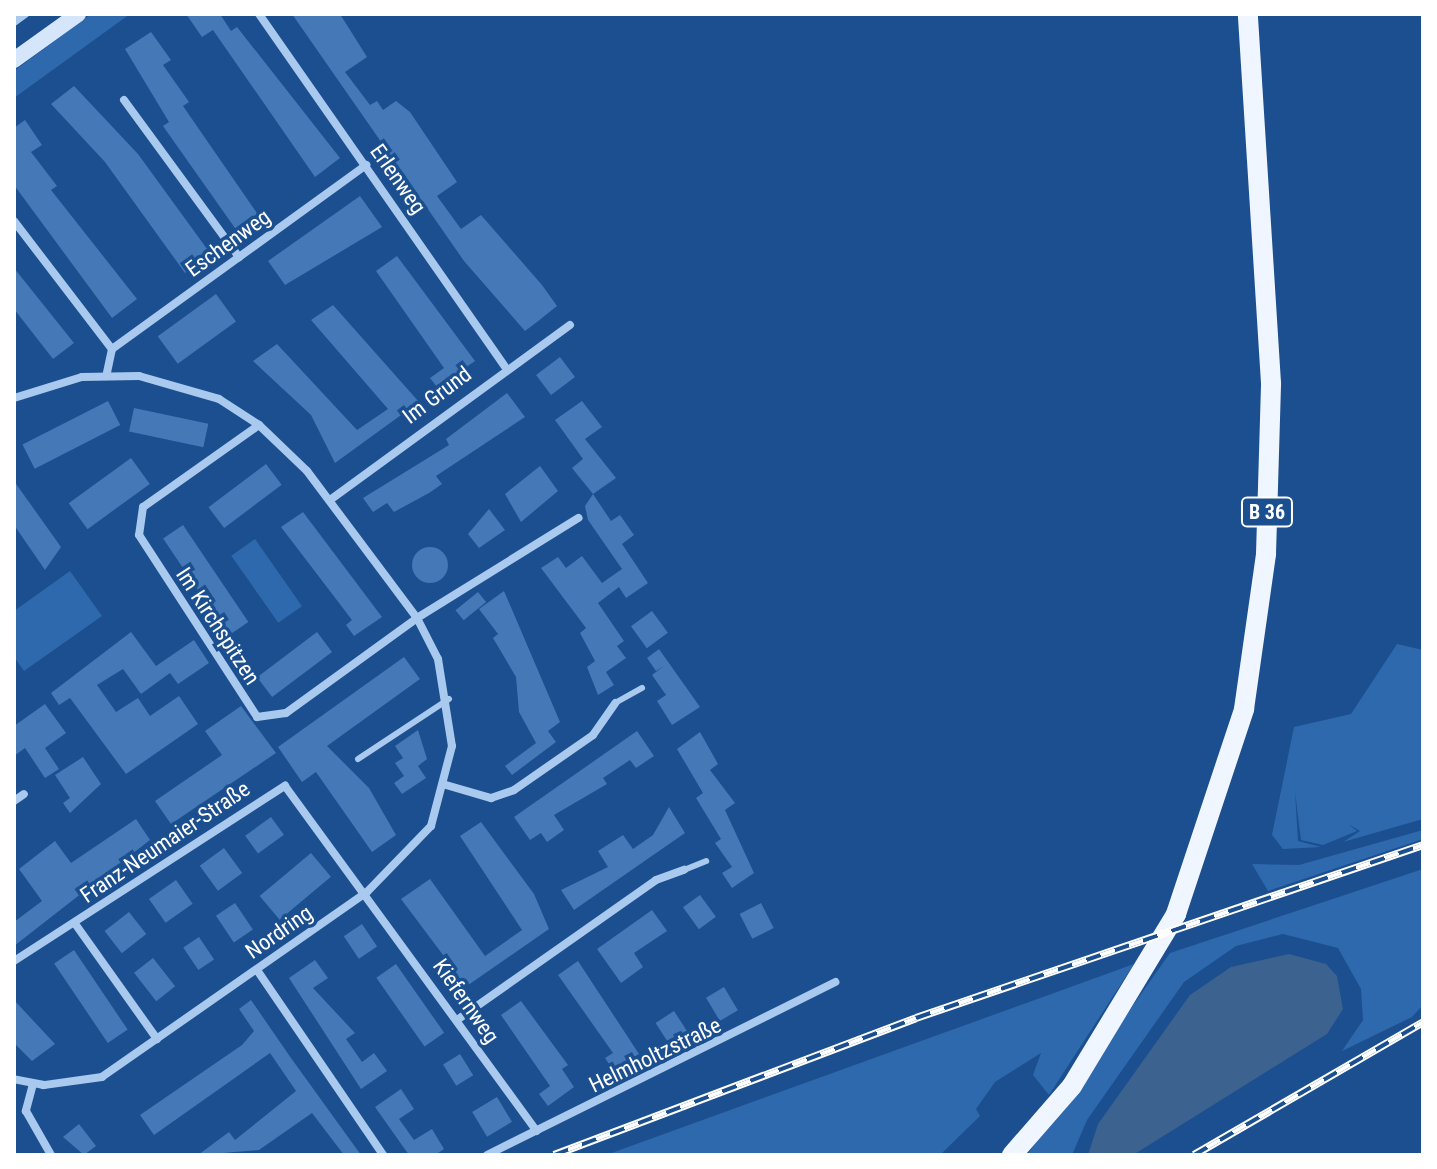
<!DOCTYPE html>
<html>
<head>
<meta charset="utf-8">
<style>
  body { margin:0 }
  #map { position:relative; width:1437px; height:1169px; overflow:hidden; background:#1b4f8f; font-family:"Roboto Condensed",sans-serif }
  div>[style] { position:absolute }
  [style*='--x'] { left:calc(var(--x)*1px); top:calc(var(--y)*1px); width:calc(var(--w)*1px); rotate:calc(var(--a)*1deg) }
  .green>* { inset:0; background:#2e69ad; transform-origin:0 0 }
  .water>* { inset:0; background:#3c6290 }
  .building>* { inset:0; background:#4478b7; transform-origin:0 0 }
  .round { border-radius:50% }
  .lane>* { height:6px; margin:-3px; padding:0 3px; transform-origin:3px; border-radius:3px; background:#a9c9ee }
  .street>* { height:8px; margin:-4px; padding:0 4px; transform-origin:4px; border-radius:4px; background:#a9c9ee }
  .secondary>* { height:16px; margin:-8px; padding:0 8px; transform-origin:8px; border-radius:8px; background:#d6e6fa }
  .primary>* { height:20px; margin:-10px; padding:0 10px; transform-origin:10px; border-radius:10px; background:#f0f6ff }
  .rail>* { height:8px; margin-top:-4px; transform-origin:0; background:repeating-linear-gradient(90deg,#1b4f8f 0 15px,#fff 0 30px); box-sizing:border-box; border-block:2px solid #fff }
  span { translate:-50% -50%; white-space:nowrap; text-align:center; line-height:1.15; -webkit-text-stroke:7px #1b4f8f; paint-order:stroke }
  .shield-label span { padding:2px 6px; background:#1b4f8f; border:2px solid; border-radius:6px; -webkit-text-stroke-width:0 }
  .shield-label { font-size:20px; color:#fff; font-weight:700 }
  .street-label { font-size:22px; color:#fff }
  .frame { position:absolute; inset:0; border:16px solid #fff; pointer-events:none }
</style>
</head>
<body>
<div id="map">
  <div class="green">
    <i style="clip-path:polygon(91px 14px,130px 14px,14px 98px,14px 71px)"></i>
    <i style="left:255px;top:539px;width:82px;height:29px;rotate:55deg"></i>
    <i style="clip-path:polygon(70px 571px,102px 616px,24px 671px,14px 657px,14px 611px)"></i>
    <i style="clip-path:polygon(1397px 644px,1423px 650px,1423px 819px,1343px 842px,1360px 831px,1348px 824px,1357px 831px,1323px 845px,1301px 840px,1295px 792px,1298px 841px,1321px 847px,1283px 849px,1272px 835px,1294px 727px,1351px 714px)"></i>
    <i style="clip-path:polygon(1423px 830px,1423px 839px,1268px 891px,1252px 864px,1299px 865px)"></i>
    <i style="clip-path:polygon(1423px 869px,1423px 1005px,1412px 1017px,1342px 1051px,1363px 1020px,1361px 989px,1338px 948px,1283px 934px,1236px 946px,1184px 982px,1087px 1120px,1072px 1155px,1027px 1155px,1170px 953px)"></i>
    <i style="clip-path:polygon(1134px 964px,1049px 1095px,1033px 1075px,1041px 1053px,995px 1082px,976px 1109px,980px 1116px,940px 1155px,606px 1155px)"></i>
  </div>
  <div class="water">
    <i style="clip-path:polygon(1289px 954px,1326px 964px,1337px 976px,1343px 1009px,1327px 1034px,1133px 1155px,1088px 1155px,1098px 1124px,1190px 995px,1231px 967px)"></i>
  </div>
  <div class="building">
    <i style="clip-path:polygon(186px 14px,220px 14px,231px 31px,237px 27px,340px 158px,315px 177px,213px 30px,202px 37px)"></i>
    <i style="clip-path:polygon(292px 14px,340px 14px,367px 57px,345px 72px,370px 105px,377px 101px,383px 110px,396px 101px,410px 112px,457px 182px,437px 196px,461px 229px,481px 215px,542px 285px,557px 306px,537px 322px,525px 331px,464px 261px)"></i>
    <i style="clip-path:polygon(151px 32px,171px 60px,163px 65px,189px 102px,183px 106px,259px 216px,237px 231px,163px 126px,169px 122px,125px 49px)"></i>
    <i style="clip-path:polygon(74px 86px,138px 154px,210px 253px,185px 273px,105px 162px,51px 104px)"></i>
    <i style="clip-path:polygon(25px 120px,42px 145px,31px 152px,57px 186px,51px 190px,137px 299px,112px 318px,14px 185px,14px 128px)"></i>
    <i style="clip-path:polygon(360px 196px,382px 227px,285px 285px,268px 261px)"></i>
    <i style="clip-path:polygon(397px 256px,475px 361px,437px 387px,430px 378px,444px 368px,376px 271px)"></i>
    <i style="clip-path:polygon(14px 268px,74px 343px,53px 359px,14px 309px)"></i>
    <i style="left:216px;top:294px;width:34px;height:72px;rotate:54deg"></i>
    <i style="clip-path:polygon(333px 305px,419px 402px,335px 463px,311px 415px,253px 361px,277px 344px,357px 430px,388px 409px,311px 320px)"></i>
    <i style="left:560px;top:357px;width:25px;height:30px;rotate:53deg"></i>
    <i style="clip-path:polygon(507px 393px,525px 417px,436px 476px,442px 484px,429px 493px,394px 512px,387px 503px,373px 512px,363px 498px,449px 445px,446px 439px)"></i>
    <i style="left:108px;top:401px;width:27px;height:96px;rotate:63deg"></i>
    <i style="clip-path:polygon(582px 401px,602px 427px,585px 439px,616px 478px,593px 494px,611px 521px,620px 515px,634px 535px,622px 544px,648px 583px,626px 598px,619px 587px,598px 603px,624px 641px,617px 646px,626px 658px,606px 672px,614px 685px,598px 695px,587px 667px,595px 661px,580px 633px,586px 628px,541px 568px,558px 557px,566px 568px,582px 556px,602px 583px,622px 569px,588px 520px,585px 506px,593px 494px,572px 468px,583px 459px,555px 420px)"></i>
    <i style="left:134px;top:408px;width:76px;height:24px;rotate:12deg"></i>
    <i style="left:131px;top:458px;width:32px;height:77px;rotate:54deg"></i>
    <i style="left:266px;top:464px;width:26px;height:72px;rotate:53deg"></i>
    <i style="clip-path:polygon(540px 466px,558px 491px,521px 522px,505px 494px)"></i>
    <i style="clip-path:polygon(14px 481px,61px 547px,45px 570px,14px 525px)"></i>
    <i style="clip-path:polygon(489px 509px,505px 530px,479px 548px,468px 534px)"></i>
    <i style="clip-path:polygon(303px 512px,382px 617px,354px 636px,346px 625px,352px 620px,281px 527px)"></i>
    <i style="left:183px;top:525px;width:117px;height:24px;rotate:56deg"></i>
    <i class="round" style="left:412px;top:547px;width:36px;height:36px"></i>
    <i style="clip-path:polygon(504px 591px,560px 722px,548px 731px,556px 742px,512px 775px,505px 766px,536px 743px,519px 712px,516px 677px,493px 638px,498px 634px,479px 609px)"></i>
    <i style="left:478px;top:592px;width:13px;height:29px;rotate:51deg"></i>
    <i style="left:652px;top:611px;width:27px;height:26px;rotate:54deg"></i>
    <i style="clip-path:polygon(131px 632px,156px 666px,194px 640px,209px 663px,178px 684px,170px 673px,141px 694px,123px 669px,97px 685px,116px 712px,138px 698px,150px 716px,179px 696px,198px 724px,126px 774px,70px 698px,59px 705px,51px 693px)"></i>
    <i style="left:317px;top:632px;width:25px;height:75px;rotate:53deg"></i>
    <i style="clip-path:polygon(659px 649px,700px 707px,672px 725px,657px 701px,666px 695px,652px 675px,664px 666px,656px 671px,647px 658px)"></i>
    <i style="clip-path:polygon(404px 657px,420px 679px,327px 746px,369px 788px,396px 835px,372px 852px,316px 772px,302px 782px,278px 747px)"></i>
    <i style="clip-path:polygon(45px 704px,66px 733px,45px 748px,59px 769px,45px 778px,25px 748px,14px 756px,14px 726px)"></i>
    <i style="clip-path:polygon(241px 706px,276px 753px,171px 824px,155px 801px,222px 755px,205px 731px)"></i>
    <i style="clip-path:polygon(418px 730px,427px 759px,418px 766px,426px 778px,402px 794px,394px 783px,404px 776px,395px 763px,403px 758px,395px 746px)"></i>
    <i style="clip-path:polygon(637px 731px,654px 756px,636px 768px,630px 760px,603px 778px,607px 784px,554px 815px,564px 830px,547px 842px,541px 833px,530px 840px,514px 817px)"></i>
    <i style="clip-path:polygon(700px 732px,718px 764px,710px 770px,735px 803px,725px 810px,754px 873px,732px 888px,722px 873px,732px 867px,715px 843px,721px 839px,696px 798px,703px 793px,677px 749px)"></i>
    <i style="clip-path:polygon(83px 757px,101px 784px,70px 813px,63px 803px,70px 798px,55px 775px)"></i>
    <i style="clip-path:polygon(669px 807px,685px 833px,574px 910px,561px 890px,608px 867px,598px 851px,623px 835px,633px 849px,653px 835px)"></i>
    <i style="left:271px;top:817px;width:22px;height:32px;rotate:54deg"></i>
    <i style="clip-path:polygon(136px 819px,150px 840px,14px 946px,14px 922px,42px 901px,19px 869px,55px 841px,71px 863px)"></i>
    <i style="clip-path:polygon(481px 822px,534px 894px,549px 929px,461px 990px,458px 975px,401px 899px,430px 879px,485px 956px,522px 930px,460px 836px)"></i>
    <i style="left:224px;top:848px;width:31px;height:30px;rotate:54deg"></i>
    <i style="left:311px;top:853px;width:31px;height:67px;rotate:50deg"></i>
    <i style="left:176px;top:880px;width:29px;height:33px;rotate:55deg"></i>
    <i style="left:700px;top:895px;width:27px;height:21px;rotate:54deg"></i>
    <i style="left:235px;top:903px;width:32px;height:23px;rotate:56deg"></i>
    <i style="left:761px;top:903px;width:28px;height:24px;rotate:63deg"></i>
    <i style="clip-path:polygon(652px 910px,667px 931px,634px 953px,643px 967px,621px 983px,597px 949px)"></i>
    <i style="left:129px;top:912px;width:28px;height:31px;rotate:52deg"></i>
    <i style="left:362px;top:924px;width:27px;height:22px;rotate:56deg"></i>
    <i style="left:199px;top:937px;width:27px;height:19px;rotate:56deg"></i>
    <i style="left:74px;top:950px;width:96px;height:24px;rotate:56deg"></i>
    <i style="left:153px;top:958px;width:36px;height:24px;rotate:52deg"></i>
    <i style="clip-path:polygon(315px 960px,328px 978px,313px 988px,355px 1033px,346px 1039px,362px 1062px,374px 1053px,387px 1071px,361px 1089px,289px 978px)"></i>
    <i style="clip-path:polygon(578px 961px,639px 1054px,613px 1070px,605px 1058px,613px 1053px,558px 975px)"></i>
    <i style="left:396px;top:964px;width:84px;height:24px;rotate:55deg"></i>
    <i style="left:724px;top:987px;width:27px;height:21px;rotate:59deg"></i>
    <i style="clip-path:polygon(14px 1000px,55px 1044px,32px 1061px,14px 1043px)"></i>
    <i style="clip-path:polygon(251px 1000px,291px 1058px,361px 1155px,344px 1155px,312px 1113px,259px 1150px,198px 1155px,229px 1132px,235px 1140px,296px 1091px,270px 1053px,154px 1135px,140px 1115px,242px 1045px,254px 1031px,239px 1009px)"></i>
    <i style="clip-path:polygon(521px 1001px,568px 1065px,562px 1069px,574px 1087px,548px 1106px,539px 1094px,550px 1086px,501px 1015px)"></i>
    <i style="left:674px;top:1011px;width:30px;height:22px;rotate:57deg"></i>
    <i style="left:460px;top:1054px;width:25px;height:20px;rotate:58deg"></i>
    <i style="clip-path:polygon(401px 1089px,414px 1109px,399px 1119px,414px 1140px,432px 1129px,444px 1149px,435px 1155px,409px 1155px,375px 1107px)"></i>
    <i style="left:497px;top:1097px;width:29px;height:29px;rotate:59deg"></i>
    <i style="clip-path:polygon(79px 1124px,96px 1146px,84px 1155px,63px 1137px)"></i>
  </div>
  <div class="lane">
    <i style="--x:615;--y:703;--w:31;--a:-29"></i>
    <i style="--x:358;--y:759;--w:109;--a:-33.4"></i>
    <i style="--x:684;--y:870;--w:24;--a:-22"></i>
  </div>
  <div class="street">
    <i style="--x:259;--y:14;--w:429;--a:55.1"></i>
    <i style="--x:14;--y:22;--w:14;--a:-36"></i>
    <i style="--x:124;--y:100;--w:195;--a:53.8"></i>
    <i style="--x:14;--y:221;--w:161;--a:52.6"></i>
    <i style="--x:112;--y:349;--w:25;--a:102"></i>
    <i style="--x:112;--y:349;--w:314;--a:-35.9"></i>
    <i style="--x:14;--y:398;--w:71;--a:-17.2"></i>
    <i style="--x:82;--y:377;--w:57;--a:-1"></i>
    <i style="--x:139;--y:376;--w:83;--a:16"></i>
    <i style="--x:219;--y:399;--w:48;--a:33"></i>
    <i style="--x:259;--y:425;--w:66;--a:43.8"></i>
    <i style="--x:307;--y:471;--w:184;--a:53.2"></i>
    <i style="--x:417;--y:618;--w:46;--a:62.9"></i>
    <i style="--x:438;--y:659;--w:88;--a:80.9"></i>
    <i style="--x:452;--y:746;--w:83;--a:104.7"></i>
    <i style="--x:431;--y:826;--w:92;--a:134.1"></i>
    <i style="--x:367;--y:892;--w:323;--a:145.1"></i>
    <i style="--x:102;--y:1077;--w:59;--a:172.1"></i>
    <i style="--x:44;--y:1085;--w:31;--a:-169"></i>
    <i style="--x:259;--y:425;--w:142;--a:144.7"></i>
    <i style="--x:143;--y:507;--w:28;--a:98"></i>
    <i style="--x:139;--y:535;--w:217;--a:57"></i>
    <i style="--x:257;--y:717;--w:29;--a:-8"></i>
    <i style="--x:286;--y:713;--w:162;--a:-35.9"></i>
    <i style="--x:417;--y:618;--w:190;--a:-31.8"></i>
    <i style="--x:330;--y:500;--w:297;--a:-36.1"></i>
    <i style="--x:446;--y:785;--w:47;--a:16.1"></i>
    <i style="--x:491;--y:798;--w:24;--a:-19"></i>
    <i style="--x:514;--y:790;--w:96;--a:-34.8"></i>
    <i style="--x:593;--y:735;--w:39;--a:-55"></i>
    <i style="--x:14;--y:801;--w:12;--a:-35"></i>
    <i style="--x:76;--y:925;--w:140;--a:54.6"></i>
    <i style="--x:14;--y:961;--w:323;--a:-32.9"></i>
    <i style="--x:285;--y:786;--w:427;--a:53.9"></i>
    <i style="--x:257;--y:970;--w:224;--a:55.7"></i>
    <i style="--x:457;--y:1020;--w:243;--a:-35.1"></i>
    <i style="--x:656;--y:880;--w:30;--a:-20"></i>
    <i style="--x:33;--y:1084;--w:28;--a:105"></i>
    <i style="--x:26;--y:1111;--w:51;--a:60.4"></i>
    <i style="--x:487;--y:1155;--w:389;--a:-26.4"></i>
  </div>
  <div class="secondary">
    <i style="--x:14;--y:60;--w:79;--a:-35.7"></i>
  </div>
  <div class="primary">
    <i style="--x:1012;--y:1155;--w:91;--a:-49"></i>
    <i style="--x:1072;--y:1086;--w:201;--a:-58.8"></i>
    <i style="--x:1176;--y:914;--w:216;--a:-71.6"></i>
    <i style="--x:1244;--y:709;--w:157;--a:-81.9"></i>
    <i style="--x:1266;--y:554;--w:171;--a:-88.3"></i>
    <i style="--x:1271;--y:383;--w:370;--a:-93.6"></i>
  </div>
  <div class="rail">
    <i style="--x:554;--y:1155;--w:387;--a:-20.7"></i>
    <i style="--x:916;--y:1018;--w:536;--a:-18.84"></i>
    <i style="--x:1194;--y:1155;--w:265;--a:-30.1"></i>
  </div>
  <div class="shield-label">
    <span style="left:1267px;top:512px">B 36</span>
  </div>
  <div class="street-label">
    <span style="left:398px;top:179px;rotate:55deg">Erlenweg</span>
    <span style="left:228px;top:243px;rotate:-36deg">Eschenweg</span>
    <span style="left:437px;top:395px;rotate:-37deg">Im Grund</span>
    <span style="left:218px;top:626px;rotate:57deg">Im Kirchspitzen</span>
    <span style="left:165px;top:842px;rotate:-34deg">Franz-Neumaier-Straße</span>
    <span style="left:279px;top:932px;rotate:-35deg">Nordring</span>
    <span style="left:466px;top:1001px;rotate:55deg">Kiefernweg</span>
    <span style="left:655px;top:1055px;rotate:-26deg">Helmholtzstraße</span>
  </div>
  <div class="frame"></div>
</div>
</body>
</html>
